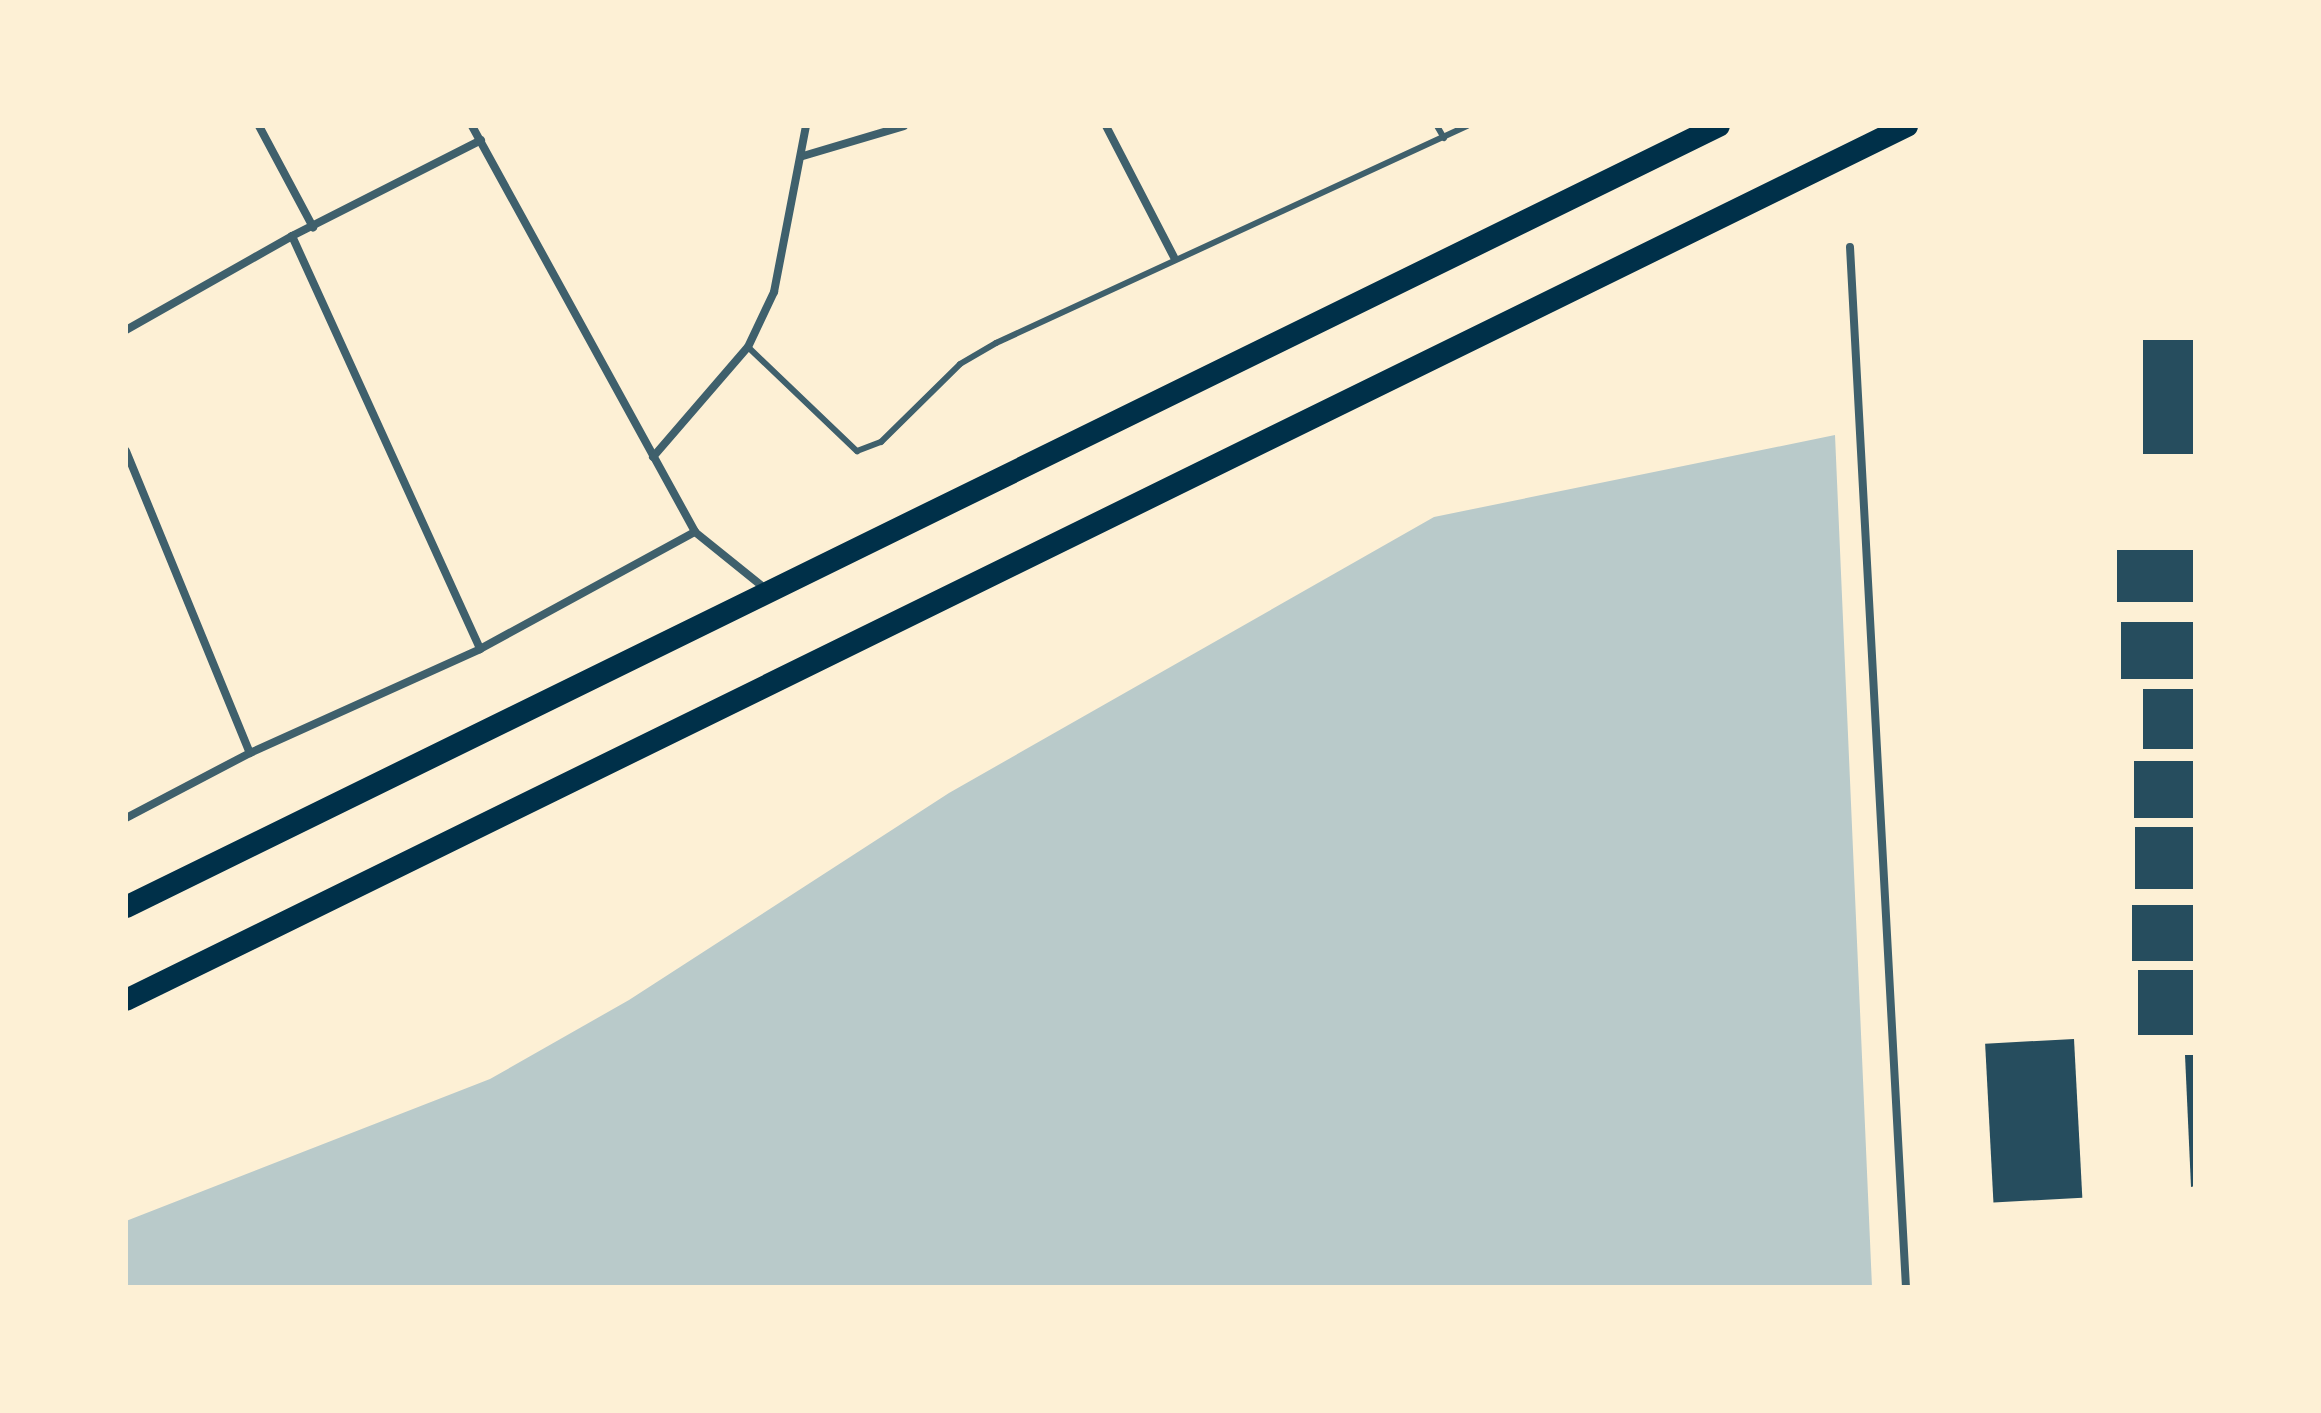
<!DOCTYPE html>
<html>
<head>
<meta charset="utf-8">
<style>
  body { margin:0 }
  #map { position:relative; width:2321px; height:1413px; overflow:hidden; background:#fdf0d5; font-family:"Source Sans 3",sans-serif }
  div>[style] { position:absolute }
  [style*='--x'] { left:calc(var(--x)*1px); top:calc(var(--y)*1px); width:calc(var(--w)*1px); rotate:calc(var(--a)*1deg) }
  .green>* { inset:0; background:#b9caca }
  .building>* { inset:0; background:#264d5e; transform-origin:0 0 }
  .service>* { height:6px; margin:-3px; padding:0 3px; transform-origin:3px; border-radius:3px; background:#3f606c }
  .minor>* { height:8px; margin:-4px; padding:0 4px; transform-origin:4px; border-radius:4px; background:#3f606c }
  .trunk>* { height:22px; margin:-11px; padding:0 11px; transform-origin:11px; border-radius:11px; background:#003049 }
  span { translate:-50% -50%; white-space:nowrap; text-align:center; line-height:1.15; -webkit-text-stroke:6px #fdf0d5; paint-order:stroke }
  .frame { position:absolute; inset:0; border:128px solid #fdf0d5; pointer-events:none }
</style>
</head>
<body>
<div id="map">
  <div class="green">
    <i style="clip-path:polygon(1835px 435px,1872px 1287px,126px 1287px,126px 1221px,490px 1079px,629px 1000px,949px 793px,1434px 517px)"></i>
  </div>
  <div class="building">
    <i style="left:2195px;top:340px;width:114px;height:52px;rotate:90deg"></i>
    <i style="left:2195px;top:550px;width:52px;height:78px;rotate:90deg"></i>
    <i style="left:2195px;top:622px;width:57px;height:74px;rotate:90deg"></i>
    <i style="left:2195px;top:689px;width:60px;height:52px;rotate:90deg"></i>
    <i style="left:2195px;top:761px;width:57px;height:61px;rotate:90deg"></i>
    <i style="left:2195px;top:827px;width:62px;height:60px;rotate:90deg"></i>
    <i style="left:2195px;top:905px;width:56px;height:63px;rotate:90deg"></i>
    <i style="left:2195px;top:970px;width:65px;height:57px;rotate:90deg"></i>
    <i style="left:2074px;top:1039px;width:159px;height:89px;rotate:87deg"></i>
    <i style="clip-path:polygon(2185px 1055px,2195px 1055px,2195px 1186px,2191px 1187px)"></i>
  </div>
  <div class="service">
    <i style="--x:1437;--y:126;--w:14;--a:60"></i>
    <i style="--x:748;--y:347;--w:151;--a:43.7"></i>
    <i style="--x:857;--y:451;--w:26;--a:-21"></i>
    <i style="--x:881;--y:442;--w:111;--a:-44.6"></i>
    <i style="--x:960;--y:364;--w:42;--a:-30.3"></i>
    <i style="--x:996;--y:343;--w:519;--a:-24.74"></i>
  </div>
  <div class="minor">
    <i style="--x:259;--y:126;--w:115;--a:61.9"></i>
    <i style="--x:472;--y:126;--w:463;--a:61.2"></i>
    <i style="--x:695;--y:532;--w:92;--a:38.9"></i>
    <i style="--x:1106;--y:126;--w:148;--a:62.6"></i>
    <i style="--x:803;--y:156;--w:105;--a:-16.5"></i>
    <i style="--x:292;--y:236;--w:454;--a:65.5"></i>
    <i style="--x:1850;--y:247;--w:1042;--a:86.92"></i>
    <i style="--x:126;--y:330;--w:191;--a:-29.5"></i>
    <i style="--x:292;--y:236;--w:212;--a:-26.9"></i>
    <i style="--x:126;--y:451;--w:326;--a:67.7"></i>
    <i style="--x:653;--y:457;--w:145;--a:-49.2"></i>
    <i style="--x:748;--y:347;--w:61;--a:-64.7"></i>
    <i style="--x:774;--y:292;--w:169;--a:-79.1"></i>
    <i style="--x:126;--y:818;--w:140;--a:-27.7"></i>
    <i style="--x:250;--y:753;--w:252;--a:-24.3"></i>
    <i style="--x:480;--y:649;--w:245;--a:-28.6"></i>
  </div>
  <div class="trunk">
    <i style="--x:126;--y:907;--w:1774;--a:-26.12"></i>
    <i style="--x:126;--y:1000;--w:1984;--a:-26.14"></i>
  </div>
  <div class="frame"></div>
</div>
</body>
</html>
